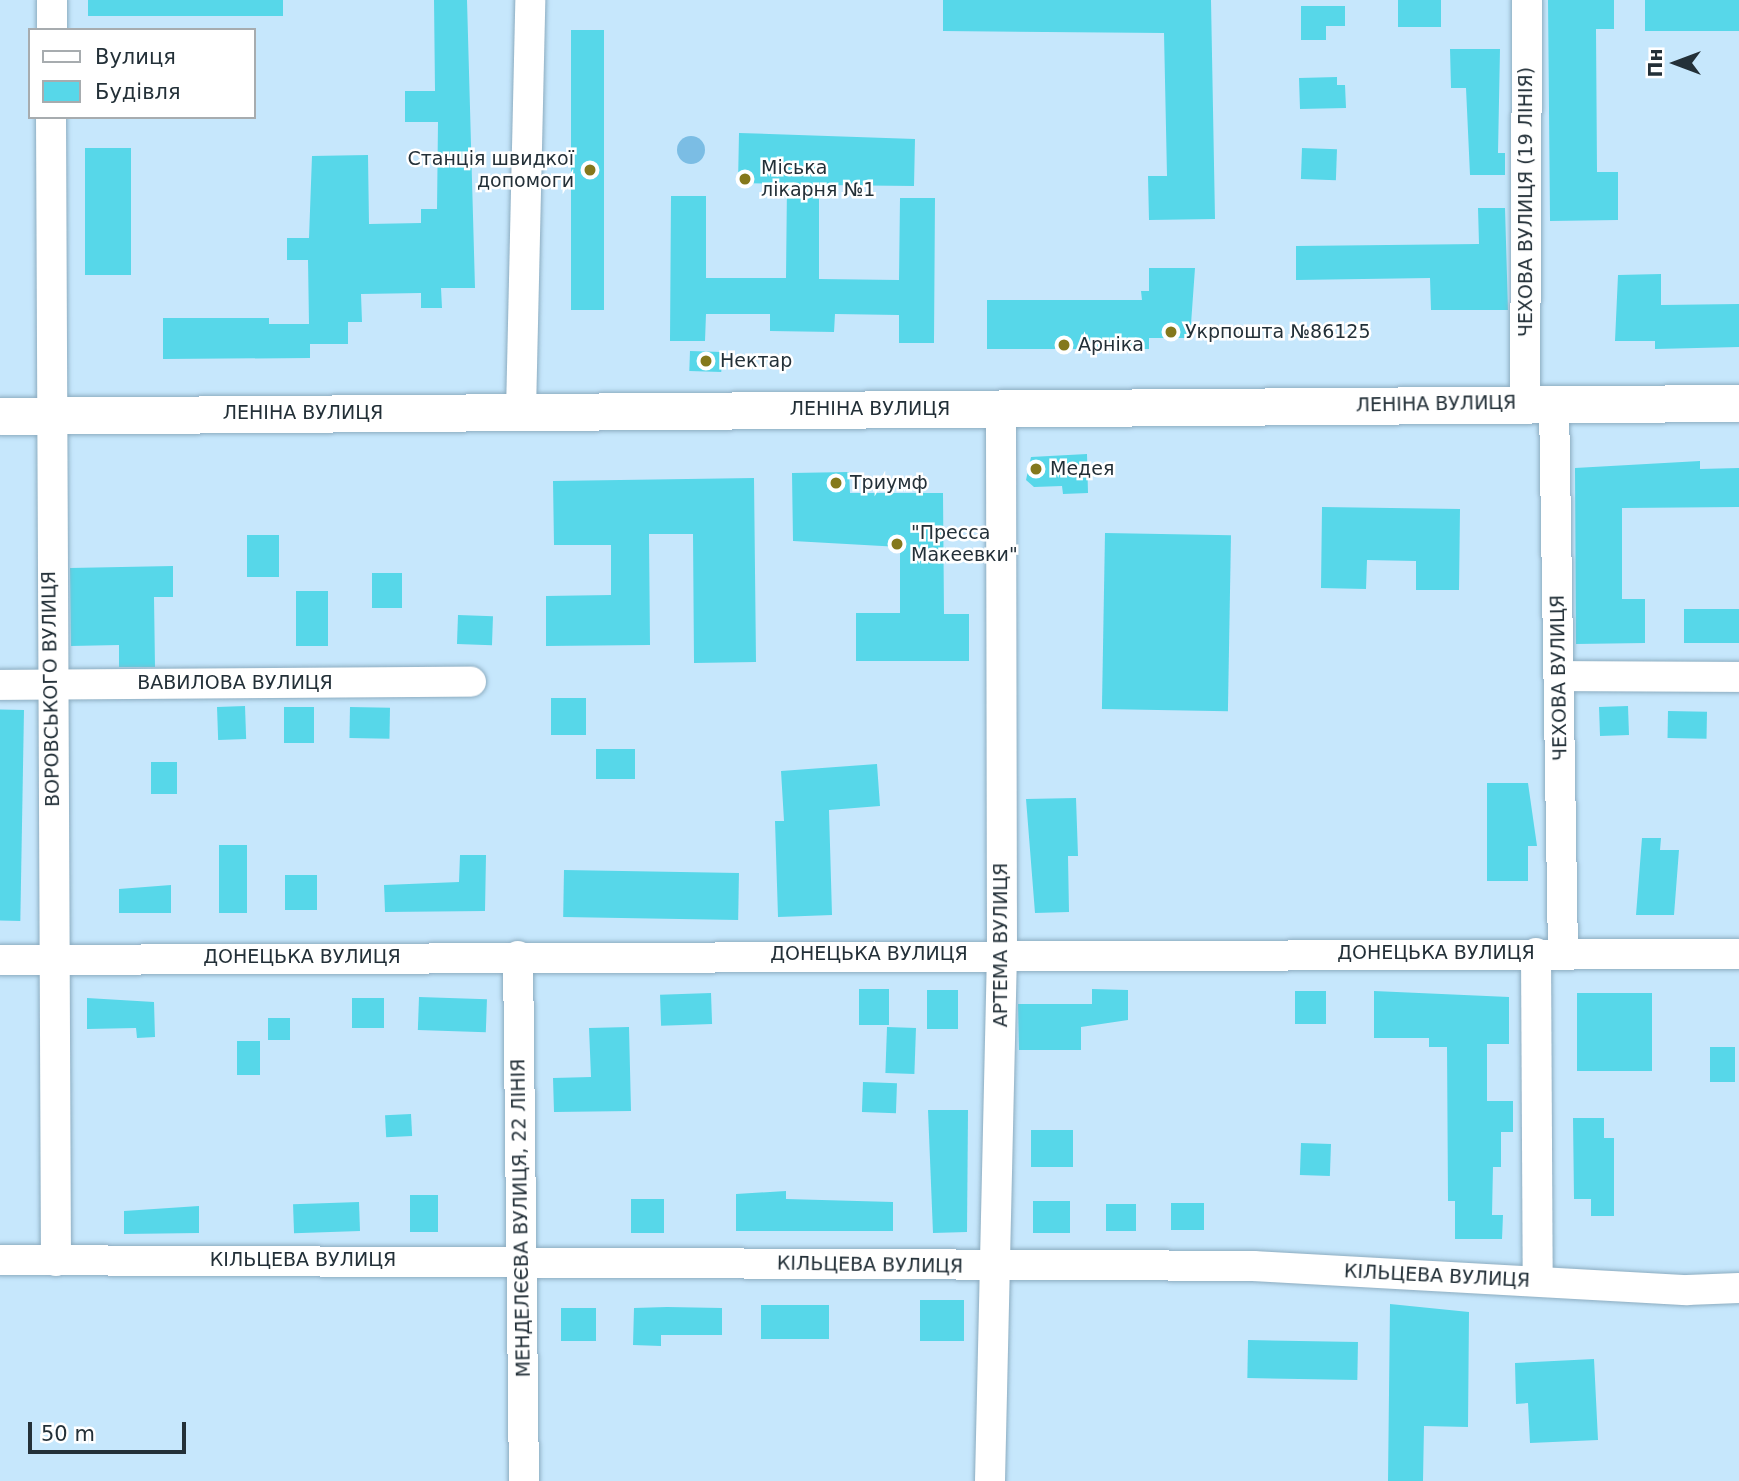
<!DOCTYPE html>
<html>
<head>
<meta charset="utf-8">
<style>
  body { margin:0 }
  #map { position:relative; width:1739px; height:1481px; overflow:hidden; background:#c6e7fc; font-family:"DejaVu Sans",sans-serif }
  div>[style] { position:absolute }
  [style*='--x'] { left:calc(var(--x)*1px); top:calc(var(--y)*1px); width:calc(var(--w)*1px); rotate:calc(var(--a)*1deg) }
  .green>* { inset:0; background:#7bbde4 }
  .round { border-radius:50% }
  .building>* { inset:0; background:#57d7e9; transform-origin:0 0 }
  .roads { filter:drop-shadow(0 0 2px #8cacc0) drop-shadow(0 0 2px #8cacc0) }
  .minor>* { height:30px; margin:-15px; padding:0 15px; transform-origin:15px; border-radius:15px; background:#fff }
  .major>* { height:37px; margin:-18.5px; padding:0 18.5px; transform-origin:18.5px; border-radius:18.5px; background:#fff }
  .dots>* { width:19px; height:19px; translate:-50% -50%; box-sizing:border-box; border:4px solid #fff; border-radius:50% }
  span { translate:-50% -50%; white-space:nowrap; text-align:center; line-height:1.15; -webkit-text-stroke:5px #fff; paint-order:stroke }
  .poi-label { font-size:19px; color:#233038 }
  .right { translate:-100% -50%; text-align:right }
  .left { translate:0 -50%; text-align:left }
  .street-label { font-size:19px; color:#233038 }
  .legend { position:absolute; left:28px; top:28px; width:228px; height:91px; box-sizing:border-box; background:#fff; border:2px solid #a7acaf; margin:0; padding:9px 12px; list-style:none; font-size:21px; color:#233038 }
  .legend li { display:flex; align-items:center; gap:14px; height:35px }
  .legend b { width:35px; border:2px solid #a7acaf }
  .north { position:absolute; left:1641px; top:28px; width:70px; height:70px; -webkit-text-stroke:5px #fff; paint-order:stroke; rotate:270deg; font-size:19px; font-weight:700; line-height:28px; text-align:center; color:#233038 }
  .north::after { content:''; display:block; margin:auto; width:24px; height:32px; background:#233038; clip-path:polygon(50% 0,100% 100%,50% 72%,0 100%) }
  .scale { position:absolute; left:28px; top:1422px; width:158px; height:32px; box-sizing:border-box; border:4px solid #233038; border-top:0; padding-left:9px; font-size:21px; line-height:24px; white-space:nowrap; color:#233038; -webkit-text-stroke:5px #fff; paint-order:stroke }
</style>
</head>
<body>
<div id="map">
  <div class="green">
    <i class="round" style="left:677px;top:136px;width:28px;height:28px"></i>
  </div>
  <div class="building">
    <i style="left:88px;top:0;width:195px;height:16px"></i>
    <i style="clip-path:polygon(434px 0,467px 0,475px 288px,441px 288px,442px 308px,421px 308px,421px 293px,361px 294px,362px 322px,348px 322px,348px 344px,310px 344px,310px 358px,163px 359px,163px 318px,269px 318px,269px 324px,309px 324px,308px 260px,287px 260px,287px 238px,309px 238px,312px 156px,368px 155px,369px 224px,421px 223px,421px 209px,437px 209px,438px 122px,405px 122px,405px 91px,435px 91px)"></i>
    <i style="clip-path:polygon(943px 0,1211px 0,1215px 219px,1149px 220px,1148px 176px,1167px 176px,1164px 33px,943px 31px)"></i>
    <i style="left:1398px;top:0;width:43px;height:27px"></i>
    <i style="clip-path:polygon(1548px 0,1614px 0,1614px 29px,1596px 29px,1597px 172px,1618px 172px,1618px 220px,1550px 221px)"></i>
    <i style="left:1645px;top:0;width:94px;height:31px"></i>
    <i style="clip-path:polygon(1301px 6px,1345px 6px,1345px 26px,1326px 26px,1326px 40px,1301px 40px)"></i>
    <i style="left:571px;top:30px;width:33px;height:280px"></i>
    <i style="clip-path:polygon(1450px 49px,1500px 49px,1498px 153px,1505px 153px,1505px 175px,1470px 175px,1466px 88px,1451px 88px)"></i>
    <i style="clip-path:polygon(1337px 77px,1337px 85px,1345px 85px,1346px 108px,1300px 109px,1299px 78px)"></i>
    <i style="clip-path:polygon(739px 133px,915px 139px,914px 186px,819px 185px,819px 279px,899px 280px,900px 198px,935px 198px,934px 343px,899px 343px,899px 315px,835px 314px,834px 332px,770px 331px,770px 314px,706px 314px,705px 341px,670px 341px,671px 196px,706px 196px,706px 278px,786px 278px,787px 184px,738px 183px)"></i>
    <i style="left:131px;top:148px;width:127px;height:46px;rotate:90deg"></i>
    <i style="left:1302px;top:148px;width:35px;height:31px;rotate:2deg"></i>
    <i style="clip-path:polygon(1478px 208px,1505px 208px,1508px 310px,1431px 310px,1430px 278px,1296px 280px,1296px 246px,1479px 244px)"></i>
    <i style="clip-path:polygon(1149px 268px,1195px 268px,1190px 338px,1149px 338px,1149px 349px,987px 349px,987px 300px,1142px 300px,1141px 291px,1149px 291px)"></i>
    <i style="clip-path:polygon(1661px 274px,1661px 305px,1739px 304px,1739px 347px,1655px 349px,1655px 341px,1615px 341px,1618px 275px)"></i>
    <i style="left:690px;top:351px;width:32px;height:20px;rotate:2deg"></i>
    <i style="clip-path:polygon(1087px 454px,1088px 493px,1063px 494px,1062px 486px,1034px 487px,1026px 480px,1031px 457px)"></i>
    <i style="clip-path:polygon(1700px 461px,1700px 469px,1739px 468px,1739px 507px,1622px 508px,1622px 599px,1645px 599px,1645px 643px,1576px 644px,1575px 468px)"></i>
    <i style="clip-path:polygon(849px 472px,850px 493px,943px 493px,944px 614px,969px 614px,969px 661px,856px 661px,856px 613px,900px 613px,900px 547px,793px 541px,792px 473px)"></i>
    <i style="clip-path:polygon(754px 478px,756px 662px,694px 663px,693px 534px,649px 534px,650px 645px,546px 646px,546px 596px,611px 595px,611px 545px,554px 545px,553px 481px)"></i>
    <i style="clip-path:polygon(1322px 507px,1460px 509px,1459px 590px,1416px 590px,1416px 561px,1367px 560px,1366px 589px,1321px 588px)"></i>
    <i style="left:1105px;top:533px;width:126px;height:176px;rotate:1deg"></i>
    <i style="left:247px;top:535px;width:32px;height:42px"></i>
    <i style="clip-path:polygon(173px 566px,173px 597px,154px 597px,155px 667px,119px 667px,119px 645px,71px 646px,70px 568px)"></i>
    <i style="left:372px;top:573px;width:30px;height:35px"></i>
    <i style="left:296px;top:591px;width:32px;height:55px"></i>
    <i style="left:1739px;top:609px;width:34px;height:55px;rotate:90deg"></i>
    <i style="left:458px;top:615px;width:35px;height:29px;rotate:2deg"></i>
    <i style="left:551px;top:698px;width:35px;height:37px"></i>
    <i style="left:245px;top:706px;width:33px;height:28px;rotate:88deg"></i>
    <i style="left:1628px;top:706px;width:29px;height:29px;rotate:88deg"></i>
    <i style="left:284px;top:707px;width:30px;height:36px"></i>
    <i style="left:350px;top:707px;width:40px;height:31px;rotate:1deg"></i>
    <i style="left:24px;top:710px;width:211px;height:24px;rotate:91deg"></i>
    <i style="left:1668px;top:711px;width:39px;height:27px;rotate:1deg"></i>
    <i style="left:596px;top:749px;width:39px;height:30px"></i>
    <i style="left:151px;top:762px;width:26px;height:32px"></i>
    <i style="clip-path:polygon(877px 764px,880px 806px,829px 810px,832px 915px,778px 917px,775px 821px,784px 821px,781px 771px)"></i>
    <i style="clip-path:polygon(1487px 783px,1528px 783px,1537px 846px,1528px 846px,1528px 881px,1487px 881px)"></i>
    <i style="clip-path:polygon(1076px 798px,1078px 856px,1068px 856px,1069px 912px,1035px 913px,1026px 799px)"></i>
    <i style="clip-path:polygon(1642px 838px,1661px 838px,1660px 850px,1679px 850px,1674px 915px,1636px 915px)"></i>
    <i style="left:219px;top:845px;width:28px;height:68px"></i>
    <i style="clip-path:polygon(460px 855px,486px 855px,485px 911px,385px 912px,384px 885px,459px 882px)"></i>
    <i style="left:564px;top:870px;width:175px;height:47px;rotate:1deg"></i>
    <i style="left:317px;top:875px;width:35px;height:32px;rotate:90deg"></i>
    <i style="clip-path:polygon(171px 885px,171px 913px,119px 913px,119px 889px)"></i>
    <i style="left:859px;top:989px;width:30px;height:36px"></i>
    <i style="clip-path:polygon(1092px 989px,1128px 990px,1128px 1020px,1081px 1027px,1081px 1050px,1019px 1050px,1018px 1004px,1092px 1004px)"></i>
    <i style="left:927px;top:990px;width:31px;height:39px"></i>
    <i style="left:1295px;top:991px;width:31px;height:33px"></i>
    <i style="clip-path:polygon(1374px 991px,1509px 997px,1509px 1044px,1487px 1044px,1487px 1101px,1513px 1101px,1513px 1132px,1501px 1132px,1501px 1167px,1493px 1167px,1492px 1215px,1503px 1215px,1502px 1239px,1455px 1239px,1455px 1201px,1448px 1201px,1447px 1047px,1429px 1047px,1429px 1038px,1374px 1038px)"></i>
    <i style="left:711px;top:993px;width:31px;height:51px;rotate:88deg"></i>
    <i style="left:1577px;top:993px;width:75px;height:78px"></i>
    <i style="left:419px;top:997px;width:68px;height:33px;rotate:2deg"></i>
    <i style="clip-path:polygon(87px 998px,154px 1002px,155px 1037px,137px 1038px,136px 1028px,87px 1029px)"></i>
    <i style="left:352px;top:998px;width:32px;height:30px"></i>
    <i style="left:268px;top:1018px;width:22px;height:22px"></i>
    <i style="clip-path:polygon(629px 1027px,631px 1111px,554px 1112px,553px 1078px,591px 1077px,589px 1028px)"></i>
    <i style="left:887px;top:1027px;width:29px;height:46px;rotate:2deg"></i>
    <i style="left:260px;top:1041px;width:34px;height:23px;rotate:90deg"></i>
    <i style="left:1710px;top:1047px;width:25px;height:35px"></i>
    <i style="left:863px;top:1082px;width:34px;height:30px;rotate:2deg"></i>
    <i style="clip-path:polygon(928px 1110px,968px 1110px,967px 1232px,933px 1233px)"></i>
    <i style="left:411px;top:1114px;width:22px;height:26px;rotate:87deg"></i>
    <i style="clip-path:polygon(1573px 1118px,1604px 1118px,1604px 1138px,1614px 1138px,1614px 1216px,1591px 1216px,1591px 1199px,1574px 1199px)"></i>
    <i style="left:1031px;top:1130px;width:42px;height:37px"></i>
    <i style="left:1301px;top:1143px;width:30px;height:32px;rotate:2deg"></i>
    <i style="clip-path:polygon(786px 1191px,786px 1199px,893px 1202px,893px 1231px,736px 1231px,736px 1194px)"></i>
    <i style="left:438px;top:1195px;width:37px;height:28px;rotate:90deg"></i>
    <i style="left:631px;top:1199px;width:33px;height:34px"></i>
    <i style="left:1033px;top:1201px;width:37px;height:32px"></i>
    <i style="left:359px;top:1202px;width:29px;height:66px;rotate:88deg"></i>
    <i style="left:1171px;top:1203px;width:33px;height:27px"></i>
    <i style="left:1106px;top:1204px;width:30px;height:27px"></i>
    <i style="clip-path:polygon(199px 1206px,199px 1233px,124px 1234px,124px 1211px)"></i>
    <i style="left:964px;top:1300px;width:41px;height:44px;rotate:90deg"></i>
    <i style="clip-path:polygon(1390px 1304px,1469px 1312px,1468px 1427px,1424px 1426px,1423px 1481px,1388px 1481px)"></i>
    <i style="left:829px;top:1305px;width:34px;height:68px;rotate:90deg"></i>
    <i style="clip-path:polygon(667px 1307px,722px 1308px,722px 1335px,661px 1335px,661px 1346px,633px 1345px,634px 1308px)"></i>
    <i style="left:561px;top:1308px;width:35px;height:33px"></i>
    <i style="left:1248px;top:1340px;width:110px;height:38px;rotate:1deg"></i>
    <i style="clip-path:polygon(1594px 1359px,1598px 1440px,1530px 1443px,1528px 1403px,1516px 1404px,1515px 1363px)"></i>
  </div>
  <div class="roads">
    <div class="minor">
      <i style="--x:52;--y:30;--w:30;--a:-90"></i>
      <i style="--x:51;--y:117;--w:1144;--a:89.75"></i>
      <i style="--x:1525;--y:403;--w:403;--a:-89.7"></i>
      <i style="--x:1554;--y:404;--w:549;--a:89.06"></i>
      <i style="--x:521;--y:412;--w:412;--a:-88.7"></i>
      <i style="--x:1559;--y:676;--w:180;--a:0.3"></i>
      <i style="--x:0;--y:685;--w:471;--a:-0.4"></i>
      <i style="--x:1536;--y:953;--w:328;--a:89.7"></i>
      <i style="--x:518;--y:956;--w:525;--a:89.35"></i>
      <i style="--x:0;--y:960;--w:1739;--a:-0.2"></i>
      <i style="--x:0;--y:1260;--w:1253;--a:0.27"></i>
      <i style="--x:1253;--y:1266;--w:435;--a:3.2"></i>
      <i style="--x:1687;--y:1290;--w:52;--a:-2.2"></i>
      <i style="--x:990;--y:1481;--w:528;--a:-88.7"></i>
      <i style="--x:1002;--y:953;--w:545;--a:-90.11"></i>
    </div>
    <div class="major">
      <i style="--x:0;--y:416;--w:1739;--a:-0.43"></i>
    </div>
  </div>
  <div class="dots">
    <i style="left:590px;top:170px;background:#84781c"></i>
    <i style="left:745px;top:179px;background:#84781c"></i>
    <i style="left:1171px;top:332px;background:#84781c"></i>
    <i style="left:1064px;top:345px;background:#84781c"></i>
    <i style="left:706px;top:361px;background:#84781c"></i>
    <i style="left:1036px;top:469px;background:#84781c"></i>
    <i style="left:836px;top:483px;background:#84781c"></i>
    <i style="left:897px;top:544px;background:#84781c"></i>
  </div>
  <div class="poi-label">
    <span class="right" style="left:574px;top:170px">Станція швидкої<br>допомоги</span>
    <span class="left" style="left:761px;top:179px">Міська<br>лікарня №1</span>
    <span class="left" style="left:1185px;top:332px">Укрпошта №86125</span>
    <span class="left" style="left:1078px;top:345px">Арніка</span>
    <span class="left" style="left:720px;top:361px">Нектар</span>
    <span class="left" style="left:1050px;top:469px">Медея</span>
    <span class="left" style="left:850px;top:483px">Триумф</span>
    <span class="left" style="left:911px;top:544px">"Пресса<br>Макеевки"</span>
  </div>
  <div class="street-label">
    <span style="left:1526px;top:202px;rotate:-90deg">ЧЕХОВА ВУЛИЦЯ (19 ЛIНIЯ)</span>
    <span style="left:1436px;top:404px;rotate:-1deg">ЛЕНІНА ВУЛИЦЯ</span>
    <span style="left:870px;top:409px">ЛЕНІНА ВУЛИЦЯ</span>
    <span style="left:303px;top:413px">ЛЕНІНА ВУЛИЦЯ</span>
    <span style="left:1559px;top:678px;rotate:-91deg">ЧЕХОВА ВУЛИЦЯ</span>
    <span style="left:235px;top:683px">ВАВИЛОВА ВУЛИЦЯ</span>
    <span style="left:51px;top:689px;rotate:-91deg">ВОРОВСЬКОГО ВУЛИЦЯ</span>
    <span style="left:1001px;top:945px;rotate:-90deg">АРТЕМА ВУЛИЦЯ</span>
    <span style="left:1436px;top:953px">ДОНЕЦЬКА ВУЛИЦЯ</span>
    <span style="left:869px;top:954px">ДОНЕЦЬКА ВУЛИЦЯ</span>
    <span style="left:302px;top:957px">ДОНЕЦЬКА ВУЛИЦЯ</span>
    <span style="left:521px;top:1218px;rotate:-91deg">МЕНДЕЛЄЄВА ВУЛИЦЯ, 22 ЛІНІЯ</span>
    <span style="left:303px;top:1260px">КІЛЬЦЕВА ВУЛИЦЯ</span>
    <span style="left:870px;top:1265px;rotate:1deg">КІЛЬЦЕВА ВУЛИЦЯ</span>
    <span style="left:1437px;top:1276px;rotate:3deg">КІЛЬЦЕВА ВУЛИЦЯ</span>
  </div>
  <ul class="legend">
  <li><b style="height:9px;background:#fff"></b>Вулиця</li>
  <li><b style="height:19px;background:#57d7e9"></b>Будівля</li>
  </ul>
  <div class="north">Пн</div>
  <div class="scale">50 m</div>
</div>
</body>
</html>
